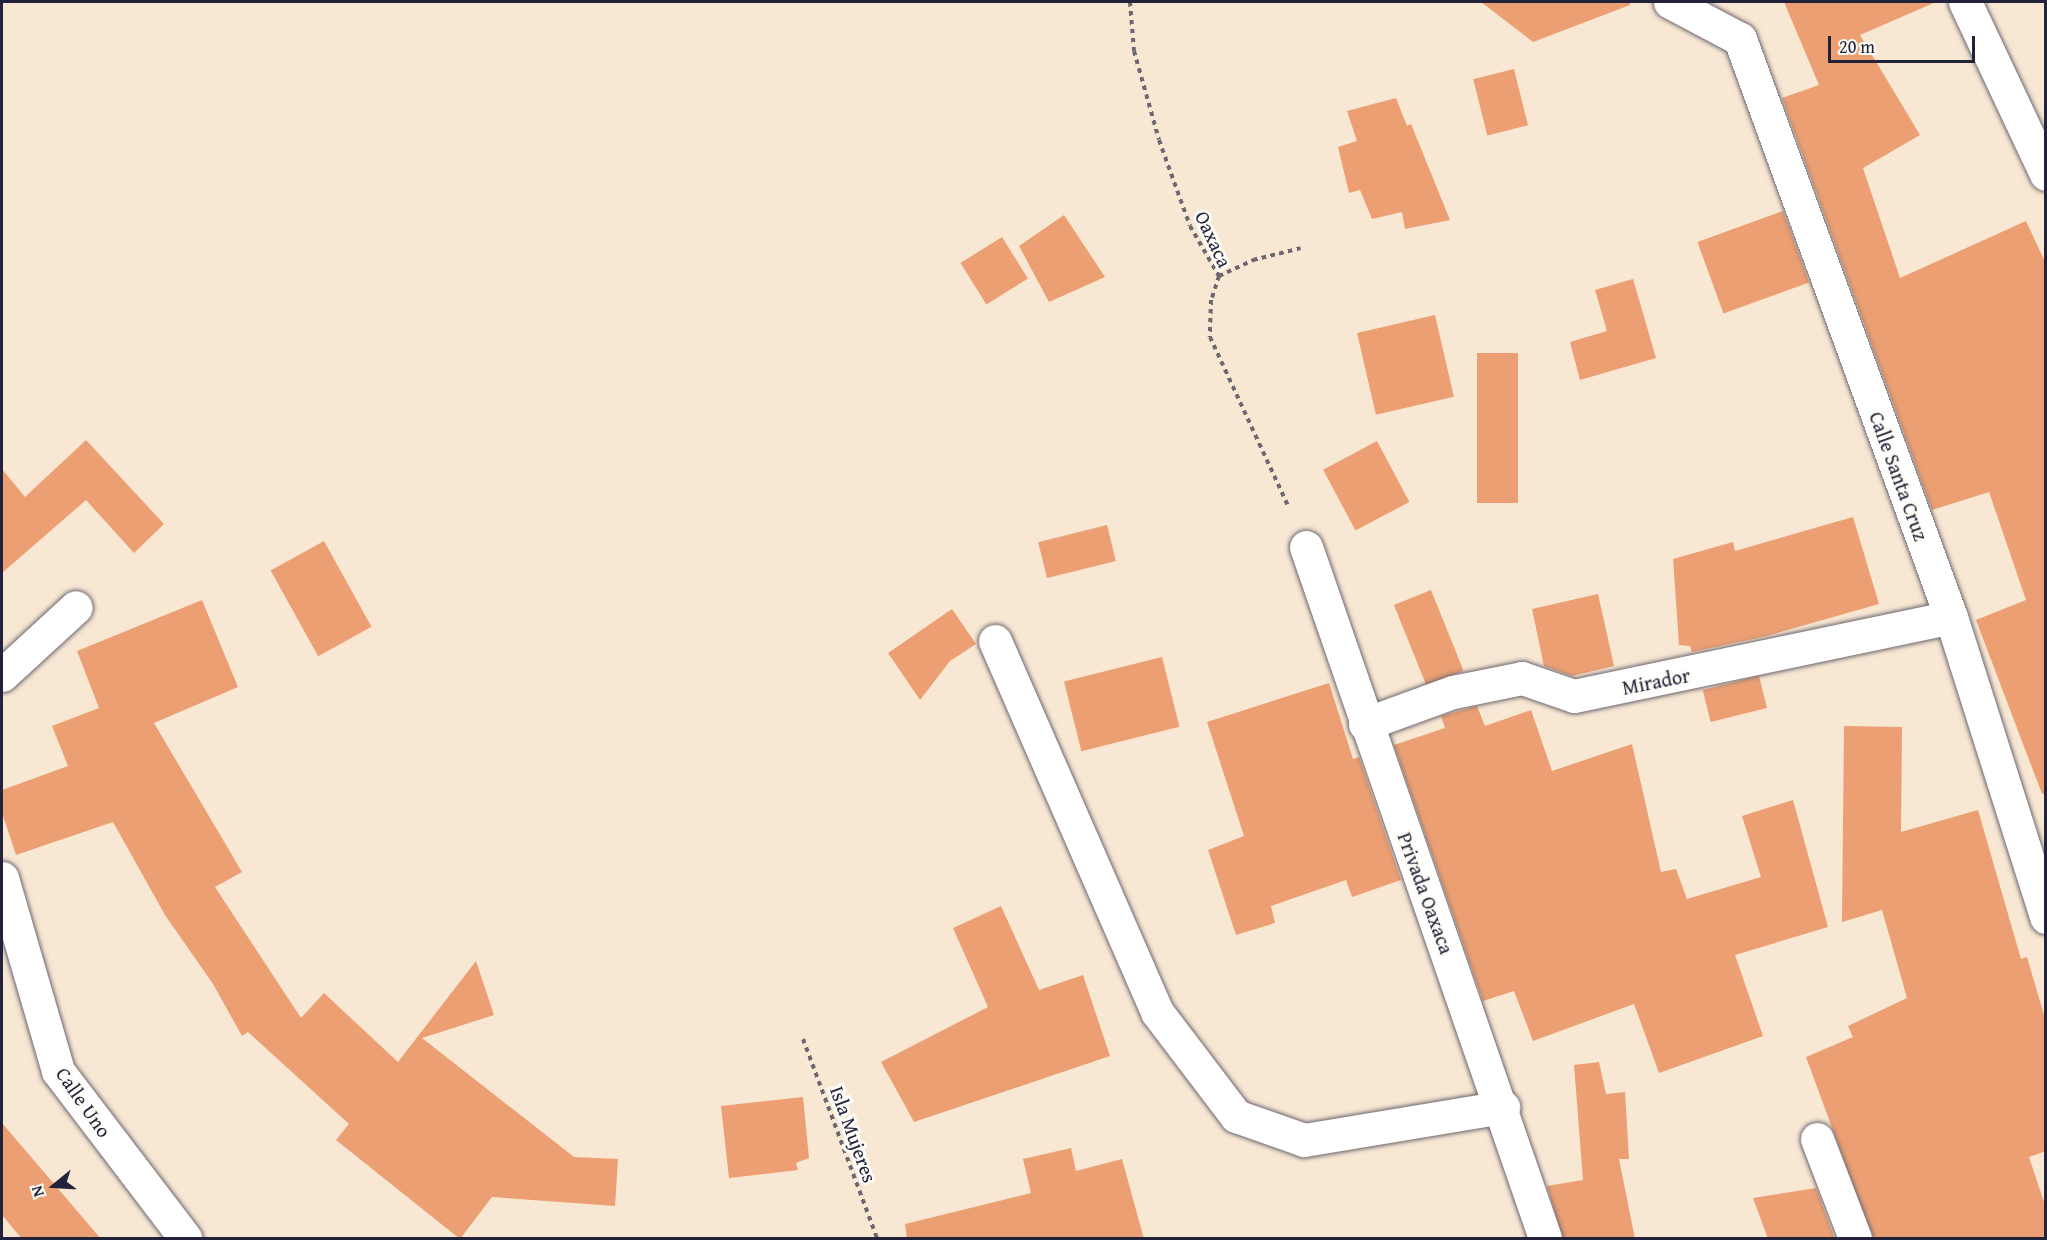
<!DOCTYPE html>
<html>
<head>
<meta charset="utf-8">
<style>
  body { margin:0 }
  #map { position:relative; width:2047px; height:1240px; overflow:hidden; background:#f8e7d3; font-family:"Gentium Book Plus",serif }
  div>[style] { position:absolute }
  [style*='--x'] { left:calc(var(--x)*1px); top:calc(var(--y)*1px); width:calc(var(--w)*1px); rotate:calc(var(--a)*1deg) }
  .building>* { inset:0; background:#eb9f73; transform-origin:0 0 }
  .path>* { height:4px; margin-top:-2px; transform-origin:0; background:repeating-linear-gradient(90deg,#6d6770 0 4.5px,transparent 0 9px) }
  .roads { filter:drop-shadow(0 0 2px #6d6770) drop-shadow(0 0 2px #6d6770) }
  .minor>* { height:33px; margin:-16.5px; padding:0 16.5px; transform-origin:16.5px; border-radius:16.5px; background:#fff }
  span { translate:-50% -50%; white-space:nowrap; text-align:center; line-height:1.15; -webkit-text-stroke:6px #fdfcf7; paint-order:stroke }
  .street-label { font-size:20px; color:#22223b }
  .frame { position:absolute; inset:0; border:3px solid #22223b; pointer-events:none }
  .north { position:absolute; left:24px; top:1156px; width:60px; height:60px; -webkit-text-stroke:4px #fdfcf7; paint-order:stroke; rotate:252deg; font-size:16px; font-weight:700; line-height:24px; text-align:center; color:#22223b }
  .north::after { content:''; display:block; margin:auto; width:21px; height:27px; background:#22223b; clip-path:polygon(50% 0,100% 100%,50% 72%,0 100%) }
  .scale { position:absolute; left:1828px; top:36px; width:147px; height:27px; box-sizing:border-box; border:3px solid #22223b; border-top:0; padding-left:8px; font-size:18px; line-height:21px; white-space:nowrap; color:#22223b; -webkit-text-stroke:4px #fdfcf7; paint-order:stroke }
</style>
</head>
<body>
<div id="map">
  <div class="building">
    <i style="clip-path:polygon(1481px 2px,1630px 2px,1630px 5px,1533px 42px)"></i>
    <i style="clip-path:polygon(1784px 2px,1936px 2px,1860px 35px,1920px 135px,1863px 168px,1900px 278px,2026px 221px,2046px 264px,2046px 793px,2042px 794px,1976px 620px,2026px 600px,1989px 492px,1932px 510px,1782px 98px,1819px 85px)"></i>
    <i style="left:1514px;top:69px;width:58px;height:42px;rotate:76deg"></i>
    <i style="clip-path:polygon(1396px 98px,1407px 126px,1411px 124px,1450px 220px,1405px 229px,1402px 212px,1372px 219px,1360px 190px,1349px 193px,1338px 147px,1357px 141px,1347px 111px)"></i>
    <i style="left:1783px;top:211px;width:76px;height:91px;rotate:70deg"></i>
    <i style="clip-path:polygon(1064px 215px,1105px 277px,1049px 302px,1019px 246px)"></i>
    <i style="left:1002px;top:237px;width:49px;height:49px;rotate:58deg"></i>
    <i style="clip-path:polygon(1633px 279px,1656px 358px,1580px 380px,1570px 342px,1607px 331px,1595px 290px)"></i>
    <i style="left:1435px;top:315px;width:84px;height:80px;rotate:77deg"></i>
    <i style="left:1518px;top:353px;width:150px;height:41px;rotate:90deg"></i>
    <i style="clip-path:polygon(86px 440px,164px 524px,134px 553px,86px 500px,2px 573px,2px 469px,25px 497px)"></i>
    <i style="left:1377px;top:441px;width:69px;height:61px;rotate:62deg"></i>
    <i style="clip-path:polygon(1853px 517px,1879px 604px,1767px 636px,1692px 652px,1690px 646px,1679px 645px,1673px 559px,1733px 542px,1735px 551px)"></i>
    <i style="left:1107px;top:525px;width:37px;height:71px;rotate:76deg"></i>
    <i style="left:324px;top:541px;width:98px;height:61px;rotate:61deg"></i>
    <i style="left:1431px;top:590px;width:87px;height:40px;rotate:68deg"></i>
    <i style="clip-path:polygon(1598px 594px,1614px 666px,1572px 676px,1544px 666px,1532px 609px)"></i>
    <i style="clip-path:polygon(202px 600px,238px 687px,154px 723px,242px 872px,215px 887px,301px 1018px,324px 993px,398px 1062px,476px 961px,494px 1015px,422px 1038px,574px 1157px,618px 1159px,615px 1206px,492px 1197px,460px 1239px,336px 1140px,349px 1124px,248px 1032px,242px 1036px,213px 984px,165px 915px,113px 822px,16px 855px,2px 813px,2px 790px,68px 766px,52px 726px,99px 708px,77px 651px)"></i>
    <i style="clip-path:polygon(952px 609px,976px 644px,950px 661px,920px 700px,888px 653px)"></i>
    <i style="left:1162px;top:657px;width:72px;height:101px;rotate:76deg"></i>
    <i style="left:1759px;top:676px;width:33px;height:58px;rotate:76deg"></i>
    <i style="clip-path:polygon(1329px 683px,1353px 759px,1359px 757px,1401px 880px,1352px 897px,1346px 880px,1271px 906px,1275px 923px,1236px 935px,1208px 850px,1244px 836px,1207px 722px)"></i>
    <i style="clip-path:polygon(1477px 706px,1485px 726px,1531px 710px,1552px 771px,1632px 744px,1661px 872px,1676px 869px,1687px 899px,1761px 877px,1742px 816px,1793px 800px,1828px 927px,1735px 955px,1763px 1036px,1659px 1073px,1634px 1004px,1533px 1041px,1514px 991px,1483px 1001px,1394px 745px,1445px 728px,1441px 716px)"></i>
    <i style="clip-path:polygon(1844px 726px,1902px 727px,1901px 832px,1978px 810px,2021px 959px,2027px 957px,2046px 1022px,2046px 1151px,2029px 1157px,2046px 1208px,2046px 1239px,1873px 1239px,1806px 1057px,1853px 1037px,1848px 1026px,1907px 998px,1882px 910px,1842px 922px)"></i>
    <i style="clip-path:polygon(1001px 906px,1039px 990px,1083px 975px,1110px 1056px,914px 1122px,881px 1062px,988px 1007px,953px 928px)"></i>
    <i style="clip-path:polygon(1599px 1062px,1606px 1094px,1625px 1092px,1629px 1159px,1619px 1159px,1635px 1239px,1563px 1239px,1547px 1186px,1583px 1180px,1574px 1065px)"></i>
    <i style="clip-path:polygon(803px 1097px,809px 1158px,796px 1163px,798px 1170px,729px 1178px,721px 1106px)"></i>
    <i style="clip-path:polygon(2px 1123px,101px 1239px,22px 1239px,2px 1215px)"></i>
    <i style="clip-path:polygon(1071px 1148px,1076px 1171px,1122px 1159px,1144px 1239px,907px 1239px,905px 1224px,1031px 1193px,1023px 1159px)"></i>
    <i style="clip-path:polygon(1816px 1188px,1835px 1239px,1768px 1239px,1753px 1198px)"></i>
  </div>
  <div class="path">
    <i style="--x:1130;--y:2;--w:49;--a:85.3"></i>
    <i style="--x:1134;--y:51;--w:92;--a:74.3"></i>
    <i style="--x:1159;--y:140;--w:91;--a:70.2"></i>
    <i style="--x:1190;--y:226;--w:58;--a:59.9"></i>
    <i style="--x:1219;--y:276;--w:25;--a:108"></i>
    <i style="--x:1211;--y:300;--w:37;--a:92"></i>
    <i style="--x:1210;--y:337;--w:188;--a:65.2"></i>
    <i style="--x:1219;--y:276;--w:38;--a:-25"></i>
    <i style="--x:1253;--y:260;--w:49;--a:-14"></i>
    <i style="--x:803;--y:1039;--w:212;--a:69.6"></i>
  </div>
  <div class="roads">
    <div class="minor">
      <i style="--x:1670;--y:2;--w:79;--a:27.9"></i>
      <i style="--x:1740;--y:39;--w:615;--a:69.95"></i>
      <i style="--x:1951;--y:617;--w:315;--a:72.4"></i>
      <i style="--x:1965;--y:2;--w:190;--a:64.8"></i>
      <i style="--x:1306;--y:547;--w:731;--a:70.92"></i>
      <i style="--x:995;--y:641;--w:405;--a:66.4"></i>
      <i style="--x:1157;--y:1012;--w:131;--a:52.8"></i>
      <i style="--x:1236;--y:1116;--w:72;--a:19.4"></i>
      <i style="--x:1304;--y:1140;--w:202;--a:-9.4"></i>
      <i style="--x:2;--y:675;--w:100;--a:-42.6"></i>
      <i style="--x:1365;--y:724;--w:94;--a:-20"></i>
      <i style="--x:1453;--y:692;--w:70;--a:-11.5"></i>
      <i style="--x:1522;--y:678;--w:55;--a:19.1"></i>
      <i style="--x:1574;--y:696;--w:385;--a:-11.8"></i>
      <i style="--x:2;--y:878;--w:201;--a:73.8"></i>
      <i style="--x:58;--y:1071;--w:210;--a:52.7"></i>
      <i style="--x:1817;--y:1139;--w:106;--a:69"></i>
    </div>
  </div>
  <div class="street-label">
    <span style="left:1214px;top:239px;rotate:65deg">Oaxaca</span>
    <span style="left:1899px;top:476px;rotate:70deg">Calle Santa Cruz</span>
    <span style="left:1656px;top:681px;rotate:-11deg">Mirador</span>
    <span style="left:1426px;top:893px;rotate:70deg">Privada Oaxaca</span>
    <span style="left:84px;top:1102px;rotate:55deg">Calle Uno</span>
    <span style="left:854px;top:1134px;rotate:70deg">Isla Mujeres</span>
  </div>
  <div class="frame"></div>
  <div class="north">N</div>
  <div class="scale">20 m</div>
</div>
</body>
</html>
